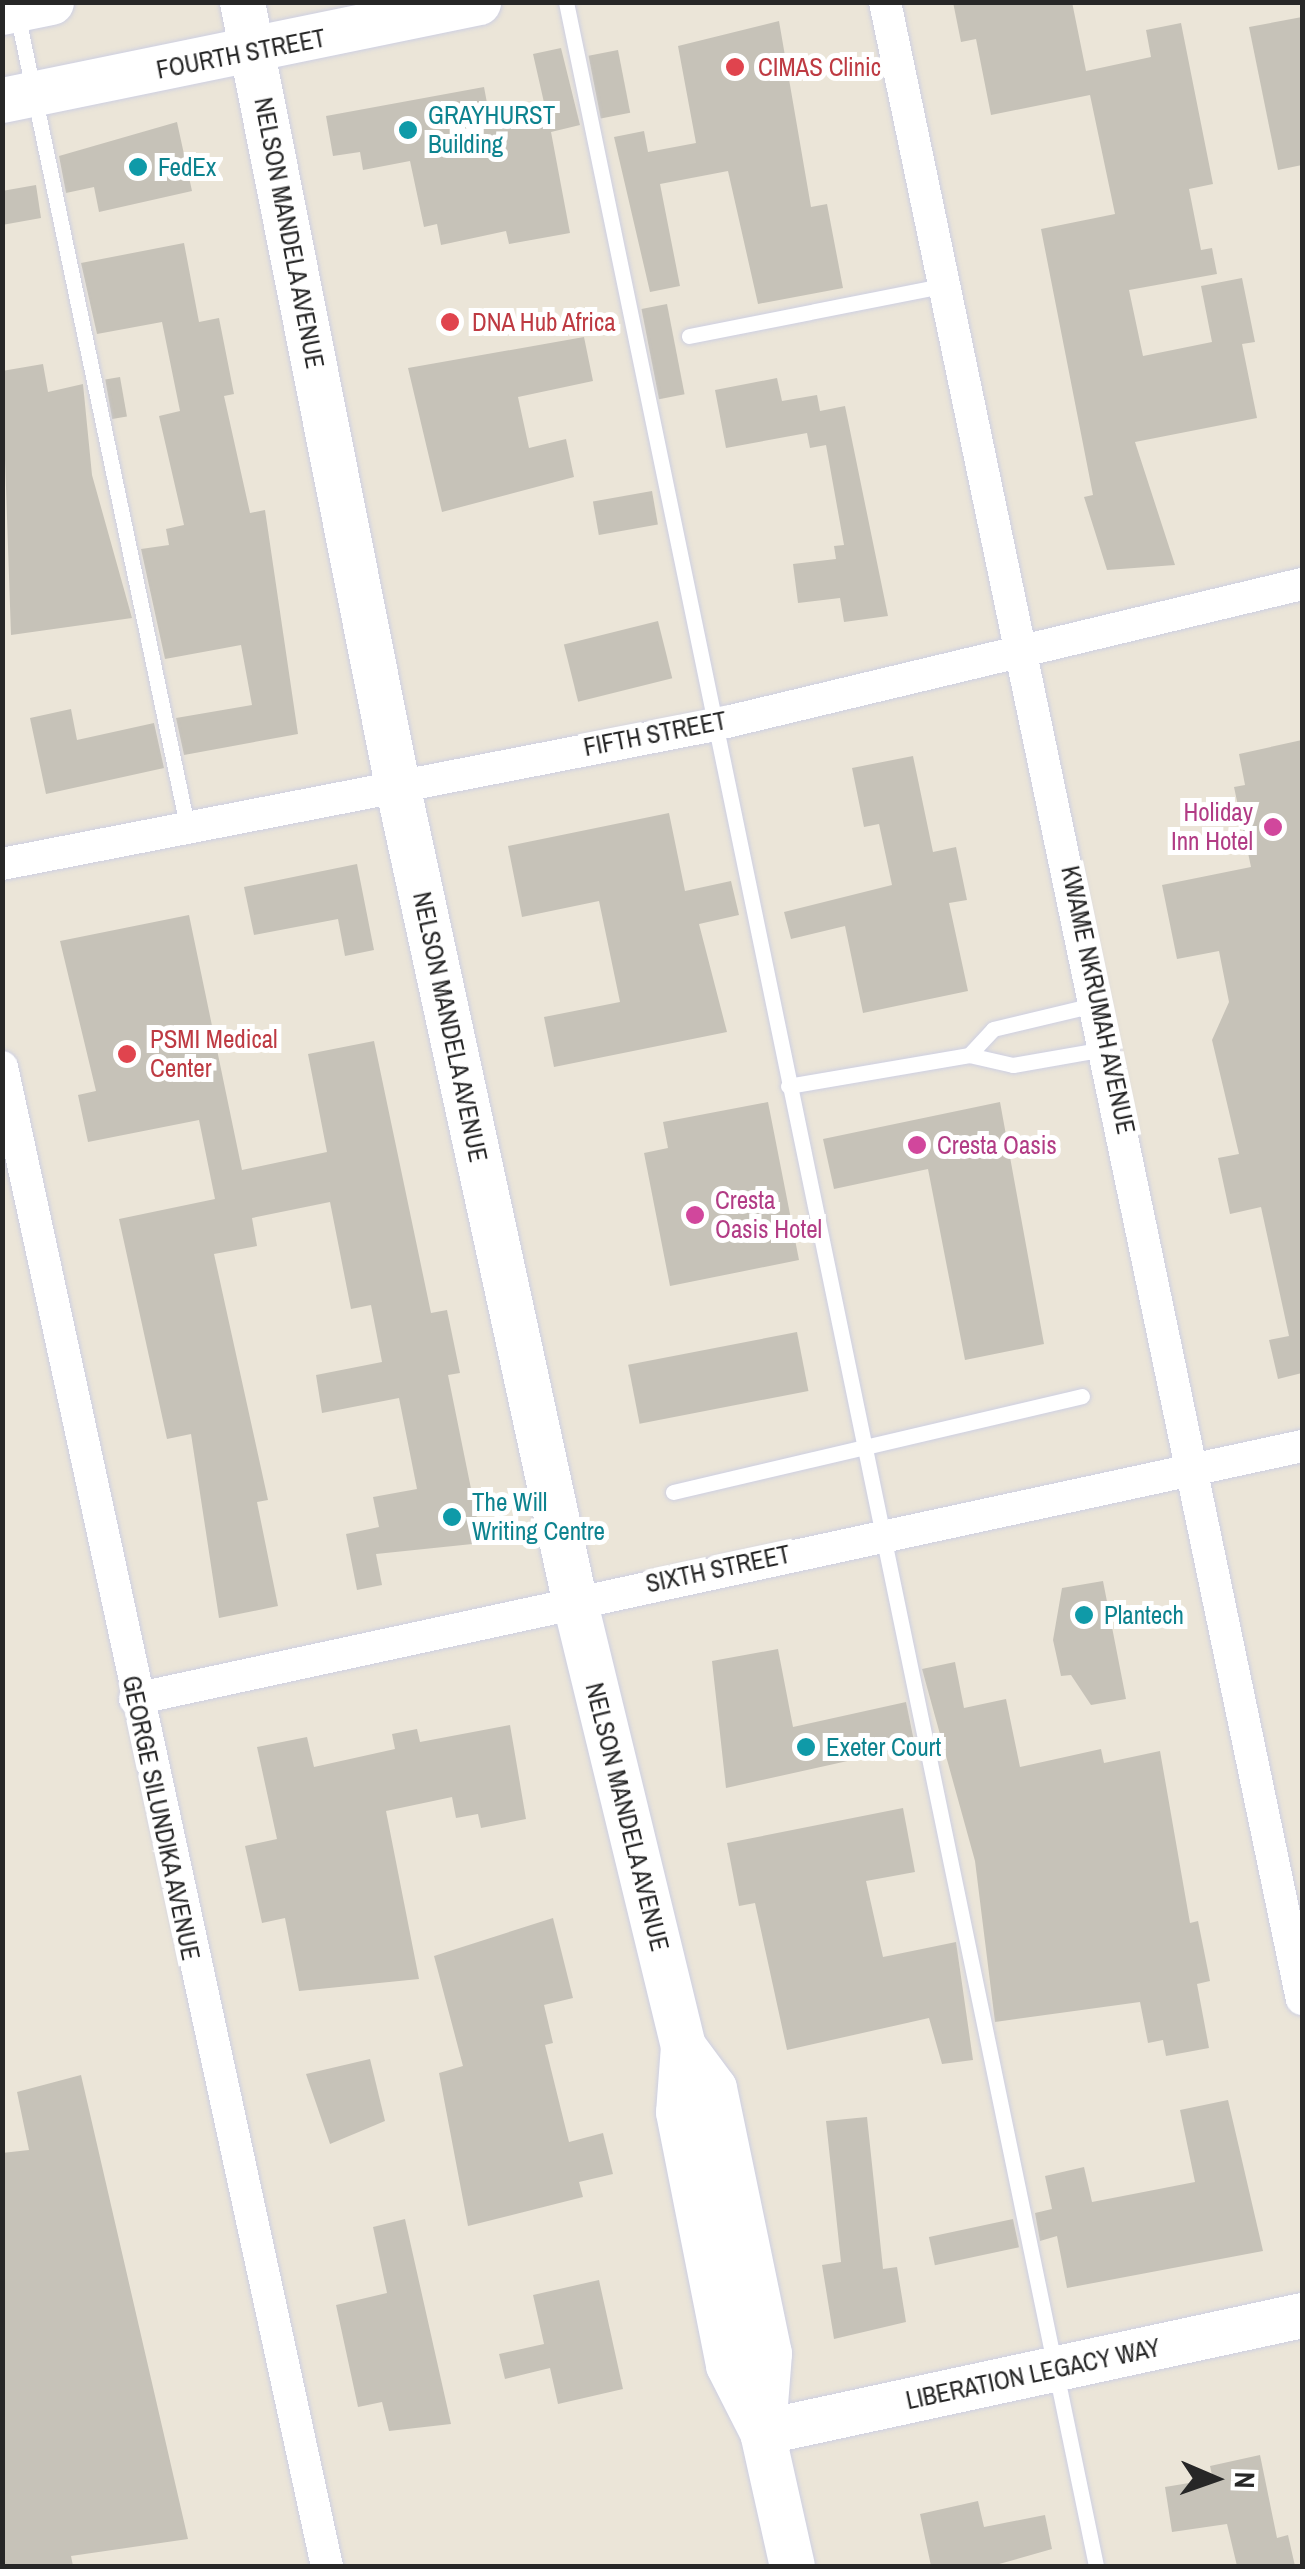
<!DOCTYPE html>
<html>
<head>
<meta charset="utf-8">
<style>
  body { margin:0 }
  #map { position:relative; width:1305px; height:2569px; overflow:hidden; background:#ebe5d8; font-family:"Archivo Narrow",sans-serif }
  div>[style] { position:absolute }
  [style*='--x'] { left:calc(var(--x)*1px); top:calc(var(--y)*1px); width:calc(var(--w)*1px); rotate:calc(var(--a)*1deg) }
  .building>* { inset:0; background:#c6c2b8; transform-origin:0 0 }
  .roads { filter:drop-shadow(0 0 2px #cdcfe2) drop-shadow(0 0 2px #cdcfe2) }
  .service>* { height:15px; margin:-7.5px; padding:0 7.5px; transform-origin:7.5px; border-radius:7.5px; background:#fff }
  .minor>* { height:32px; margin:-16px; padding:0 16px; transform-origin:16px; border-radius:16px; background:#fff }
  .secondary>* { height:45px; margin:-22.5px; padding:0 22.5px; transform-origin:22.5px; border-radius:22.5px; background:#fff }
  .dots>* { width:28px; height:28px; translate:-50% -50%; box-sizing:border-box; border:5px solid #fff; border-radius:50% }
  span { translate:-50% -50%; white-space:nowrap; text-align:center; line-height:1.15; -webkit-text-stroke:10px #fff; paint-order:stroke }
  .street-label { font-size:25px; color:#272727 }
  .health-label { font-size:25px; color:#be3a42 }
  .left { translate:0 -50%; text-align:left }
  .culture-label { font-size:25px; color:#0d838f }
  .hotel-label { font-size:25px; color:#b23c85 }
  .right { translate:-100% -50%; text-align:right }
  .frame { position:absolute; inset:0; border:5px solid #272727; pointer-events:none }
  .north { position:absolute; left:1165px; top:2429px; width:100px; height:100px; -webkit-text-stroke:8px #fff; paint-order:stroke; rotate:92deg; font-size:28px; font-weight:700; line-height:40px; text-align:center; color:#272727 }
  .north::after { content:''; display:block; margin:auto; width:35px; height:45px; background:#272727; clip-path:polygon(50% 0,100% 100%,50% 72%,0 100%) }
</style>
</head>
<body>
<div id="map">
  <div class="building">
    <i style="clip-path:polygon(953px 2px,1072px 2px,1086px 71px,1151px 57px,1146px 30px,1181px 23px,1213px 184px,1189px 189px,1201px 250px,1212px 248px,1217px 274px,1129px 290px,1143px 356px,1212px 342px,1201px 286px,1242px 278px,1255px 342px,1242px 344px,1257px 418px,1135px 442px,1175px 565px,1107px 570px,1084px 497px,1093px 495px,1041px 229px,1115px 214px,1090px 95px,991px 115px,976px 39px,961px 42px)"></i>
    <i style="clip-path:polygon(1302px 17px,1302px 165px,1278px 170px,1249px 27px)"></i>
    <i style="clip-path:polygon(779px 21px,811px 207px,827px 204px,843px 288px,758px 304px,728px 171px,660px 184px,680px 286px,650px 292px,614px 137px,644px 131px,648px 152px,696px 143px,678px 46px)"></i>
    <i style="clip-path:polygon(561px 48px,580px 125px,551px 132px,570px 233px,509px 244px,506px 231px,441px 245px,437px 224px,424px 227px,410px 161px,363px 170px,360px 152px,333px 156px,326px 116px,484px 87px,490px 119px,545px 107px,533px 54px)"></i>
    <i style="left:618px;top:50px;width:64px;height:30px;rotate:79deg"></i>
    <i style="clip-path:polygon(177px 122px,192px 191px,99px 212px,94px 187px,66px 193px,59px 156px)"></i>
    <i style="clip-path:polygon(36px 185px,41px 218px,2px 225px,2px 191px)"></i>
    <i style="clip-path:polygon(184px 243px,199px 322px,219px 318px,234px 394px,224px 396px,250px 513px,265px 510px,298px 734px,184px 755px,176px 718px,252px 705px,241px 645px,165px 659px,141px 549px,169px 545px,166px 529px,184px 525px,159px 416px,180px 411px,162px 322px,97px 334px,81px 263px)"></i>
    <i style="left:667px;top:304px;width:92px;height:26px;rotate:79deg"></i>
    <i style="clip-path:polygon(584px 337px,593px 381px,518px 397px,529px 448px,566px 439px,574px 477px,442px 512px,408px 368px)"></i>
    <i style="clip-path:polygon(43px 364px,48px 392px,83px 384px,92px 475px,132px 618px,11px 635px,2px 371px)"></i>
    <i style="left:120px;top:377px;width:40px;height:15px;rotate:80deg"></i>
    <i style="clip-path:polygon(777px 378px,782px 401px,817px 395px,820px 411px,845px 406px,888px 616px,844px 622px,840px 598px,798px 603px,793px 564px,836px 559px,834px 546px,844px 545px,826px 445px,810px 448px,807px 433px,726px 448px,715px 390px)"></i>
    <i style="left:652px;top:491px;width:34px;height:60px;rotate:80deg"></i>
    <i style="left:658px;top:621px;width:59px;height:97px;rotate:76deg"></i>
    <i style="clip-path:polygon(71px 709px,77px 740px,154px 723px,164px 768px,46px 794px,30px 718px)"></i>
    <i style="clip-path:polygon(1302px 740px,1302px 1373px,1278px 1379px,1269px 1340px,1289px 1336px,1261px 1207px,1230px 1214px,1218px 1158px,1239px 1154px,1212px 1040px,1229px 1002px,1219px 951px,1177px 959px,1162px 885px,1251px 867px,1234px 787px,1245px 785px,1239px 754px)"></i>
    <i style="clip-path:polygon(913px 756px,933px 852px,956px 847px,967px 900px,949px 903px,968px 991px,863px 1013px,845px 926px,791px 939px,784px 912px,892px 885px,879px 824px,864px 827px,852px 768px)"></i>
    <i style="clip-path:polygon(669px 813px,685px 891px,731px 881px,739px 915px,699px 924px,727px 1032px,554px 1067px,544px 1017px,620px 1002px,599px 901px,522px 917px,508px 846px)"></i>
    <i style="clip-path:polygon(357px 864px,374px 950px,345px 956px,338px 919px,254px 935px,244px 887px)"></i>
    <i style="clip-path:polygon(189px 915px,242px 1170px,327px 1152px,308px 1054px,374px 1041px,431px 1313px,447px 1310px,460px 1373px,448px 1375px,482px 1543px,376px 1554px,382px 1585px,357px 1590px,346px 1534px,379px 1527px,373px 1497px,417px 1489px,399px 1398px,322px 1413px,316px 1375px,382px 1362px,371px 1305px,351px 1309px,330px 1202px,252px 1218px,257px 1246px,214px 1254px,268px 1500px,257px 1502px,278px 1606px,219px 1618px,191px 1434px,167px 1439px,119px 1219px,215px 1199px,199px 1120px,88px 1142px,78px 1095px,96px 1091px,60px 941px)"></i>
    <i style="clip-path:polygon(768px 1102px,799px 1260px,670px 1286px,644px 1153px,668px 1148px,663px 1122px)"></i>
    <i style="clip-path:polygon(1000px 1102px,1044px 1344px,965px 1360px,928px 1169px,834px 1189px,823px 1139px)"></i>
    <i style="left:797px;top:1332px;width:60px;height:172px;rotate:79deg"></i>
    <i style="clip-path:polygon(1103px 1581px,1126px 1699px,1091px 1705px,1071px 1675px,1061px 1676px,1053px 1640px,1062px 1588px)"></i>
    <i style="clip-path:polygon(778px 1649px,793px 1727px,906px 1702px,915px 1746px,726px 1788px,712px 1661px)"></i>
    <i style="clip-path:polygon(955px 1662px,964px 1708px,1006px 1699px,1020px 1767px,1101px 1749px,1104px 1763px,1160px 1751px,1190px 1923px,1198px 1921px,1210px 1981px,1197px 1984px,1209px 2048px,1166px 2056px,1163px 2040px,1148px 2043px,1140px 2002px,995px 2022px,975px 1861px,922px 1669px)"></i>
    <i style="clip-path:polygon(510px 1725px,526px 1819px,481px 1828px,478px 1814px,456px 1818px,452px 1797px,386px 1811px,419px 1979px,299px 1991px,285px 1918px,262px 1923px,245px 1846px,277px 1839px,257px 1747px,307px 1737px,314px 1767px,395px 1749px,392px 1734px,417px 1729px,420px 1742px)"></i>
    <i style="clip-path:polygon(903px 1808px,915px 1872px,866px 1881px,883px 1957px,956px 1942px,973px 2060px,942px 2064px,929px 2018px,787px 2050px,755px 1903px,739px 1906px,727px 1843px)"></i>
    <i style="clip-path:polygon(553px 1918px,573px 1998px,544px 2005px,553px 2043px,545px 2045px,569px 2142px,603px 2133px,613px 2174px,579px 2182px,583px 2197px,468px 2226px,439px 2073px,463px 2066px,434px 1956px)"></i>
    <i style="clip-path:polygon(370px 2059px,385px 2121px,330px 2144px,306px 2074px)"></i>
    <i style="clip-path:polygon(81px 2075px,188px 2539px,71px 2556px,73px 2566px,2px 2566px,2px 2153px,29px 2150px,17px 2092px)"></i>
    <i style="clip-path:polygon(1228px 2100px,1263px 2251px,1067px 2288px,1057px 2236px,1040px 2241px,1035px 2213px,1052px 2209px,1045px 2176px,1084px 2167px,1092px 2202px,1195px 2182px,1180px 2110px)"></i>
    <i style="clip-path:polygon(867px 2117px,883px 2269px,897px 2267px,906px 2322px,834px 2339px,822px 2265px,841px 2262px,826px 2121px)"></i>
    <i style="clip-path:polygon(405px 2219px,451px 2424px,389px 2431px,382px 2402px,358px 2407px,336px 2305px,387px 2293px,373px 2227px)"></i>
    <i style="left:1013px;top:2219px;width:29px;height:86px;rotate:78deg"></i>
    <i style="clip-path:polygon(599px 2280px,623px 2389px,558px 2404px,550px 2368px,505px 2379px,499px 2354px,544px 2344px,533px 2295px)"></i>
    <i style="clip-path:polygon(1260px 2455px,1277px 2538px,1288px 2535px,1295px 2566px,1237px 2566px,1227px 2524px,1172px 2532px,1165px 2487px,1213px 2479px,1210px 2466px)"></i>
    <i style="clip-path:polygon(978px 2501px,984px 2527px,1045px 2515px,1052px 2549px,992px 2566px,931px 2566px,920px 2514px)"></i>
  </div>
  <div class="roads">
    <div class="service">
      <i style="--x:566;--y:2;--w:2618;--a:78.32"></i>
      <i style="--x:17;--y:13;--w:830;--a:78.18"></i>
      <i style="--x:689;--y:336;--w:262;--a:-11.2"></i>
      <i style="--x:969;--y:1055;--w:45;--a:12.8"></i>
      <i style="--x:1013;--y:1065;--w:92;--a:-10"></i>
      <i style="--x:788;--y:1086;--w:184;--a:-9.7"></i>
      <i style="--x:969;--y:1055;--w:35;--a:-47"></i>
      <i style="--x:993;--y:1029;--w:104;--a:-13.4"></i>
      <i style="--x:673;--y:1492;--w:420;--a:-13.2"></i>
    </div>
    <div class="minor">
      <i style="--x:885;--y:2;--w:2040;--a:78.21"></i>
      <i style="--x:2;--y:864;--w:721;--a:-11.03"></i>
      <i style="--x:710;--y:726;--w:609;--a:-13.49"></i>
      <i style="--x:2;--y:1067;--w:1534;--a:77.77"></i>
      <i style="--x:135;--y:1699;--w:1194;--a:-12.23"></i>
    </div>
    <div class="secondary">
      <i style="--x:242;--y:2;--w:793;--a:78.8"></i>
      <i style="--x:396;--y:780;--w:838;--a:77.74"></i>
      <i style="--x:574;--y:1599;--w:460;--a:76.3"></i>
      <i style="--x:683;--y:2046;--w:66;--a:94.3"></i>
      <i style="--x:678;--y:2112;--w:258;--a:78.8"></i>
      <i style="--x:728;--y:2365;--w:75;--a:63.1"></i>
      <i style="--x:762;--y:2432;--w:137;--a:77.4"></i>
      <i style="--x:2;--y:12;--w:50;--a:-11.5"></i>
      <i style="--x:2;--y:100;--w:486;--a:-11.6"></i>
      <i style="--x:683;--y:2046;--w:52;--a:53.6"></i>
      <i style="--x:714;--y:2088;--w:271;--a:78.3"></i>
      <i style="--x:769;--y:2353;--w:77;--a:94.5"></i>
      <i style="--x:762;--y:2432;--w:553;--a:-12.23"></i>
    </div>
  </div>
  <div class="dots">
    <i style="left:735px;top:67px;background:#e0444e"></i>
    <i style="left:408px;top:130px;background:#0f9aa8"></i>
    <i style="left:138px;top:167px;background:#0f9aa8"></i>
    <i style="left:450px;top:322px;background:#e0444e"></i>
    <i style="left:1273px;top:827px;background:#d1479c"></i>
    <i style="left:127px;top:1054px;background:#e0444e"></i>
    <i style="left:917px;top:1145px;background:#d1479c"></i>
    <i style="left:695px;top:1215px;background:#d1479c"></i>
    <i style="left:452px;top:1517px;background:#0f9aa8"></i>
    <i style="left:1084px;top:1615px;background:#0f9aa8"></i>
    <i style="left:806px;top:1747px;background:#0f9aa8"></i>
  </div>
  <div class="street-label">
    <span style="left:241px;top:54px;rotate:-11deg">FOURTH STREET</span>
    <span style="left:289px;top:233px;rotate:79deg">NELSON MANDELA AVENUE</span>
    <span style="left:655px;top:734px;rotate:-11deg">FIFTH STREET</span>
    <span style="left:1098px;top:1000px;rotate:78deg">KWAME NKRUMAH AVENUE</span>
    <span style="left:450px;top:1027px;rotate:78deg">NELSON MANDELA AVENUE</span>
    <span style="left:718px;top:1569px;rotate:-12deg">SIXTH STREET</span>
    <span style="left:627px;top:1817px;rotate:76deg">NELSON MANDELA AVENUE</span>
    <span style="left:161px;top:1818px;rotate:78deg">GEORGE SILUNDIKA AVENUE</span>
    <span style="left:1033px;top:2374px;rotate:-12deg">LIBERATION LEGACY WAY</span>
  </div>
  <div class="health-label">
    <span class="left" style="left:758px;top:67px">CIMAS Clinic</span>
    <span class="left" style="left:472px;top:322px">DNA Hub Africa</span>
    <span class="left" style="left:150px;top:1054px">PSMI Medical<br>Center</span>
  </div>
  <div class="culture-label">
    <span class="left" style="left:428px;top:130px">GRAYHURST<br>Building</span>
    <span class="left" style="left:158px;top:167px">FedEx</span>
    <span class="left" style="left:472px;top:1517px">The Will<br>Writing Centre</span>
    <span class="left" style="left:1104px;top:1615px">Plantech</span>
    <span class="left" style="left:826px;top:1747px">Exeter Court</span>
  </div>
  <div class="hotel-label">
    <span class="right" style="left:1253px;top:827px">Holiday<br>Inn Hotel</span>
    <span class="left" style="left:937px;top:1145px">Cresta Oasis</span>
    <span class="left" style="left:715px;top:1215px">Cresta<br>Oasis Hotel</span>
  </div>
  <div class="frame"></div>
  <div class="north">N</div>
</div>
</body>
</html>
